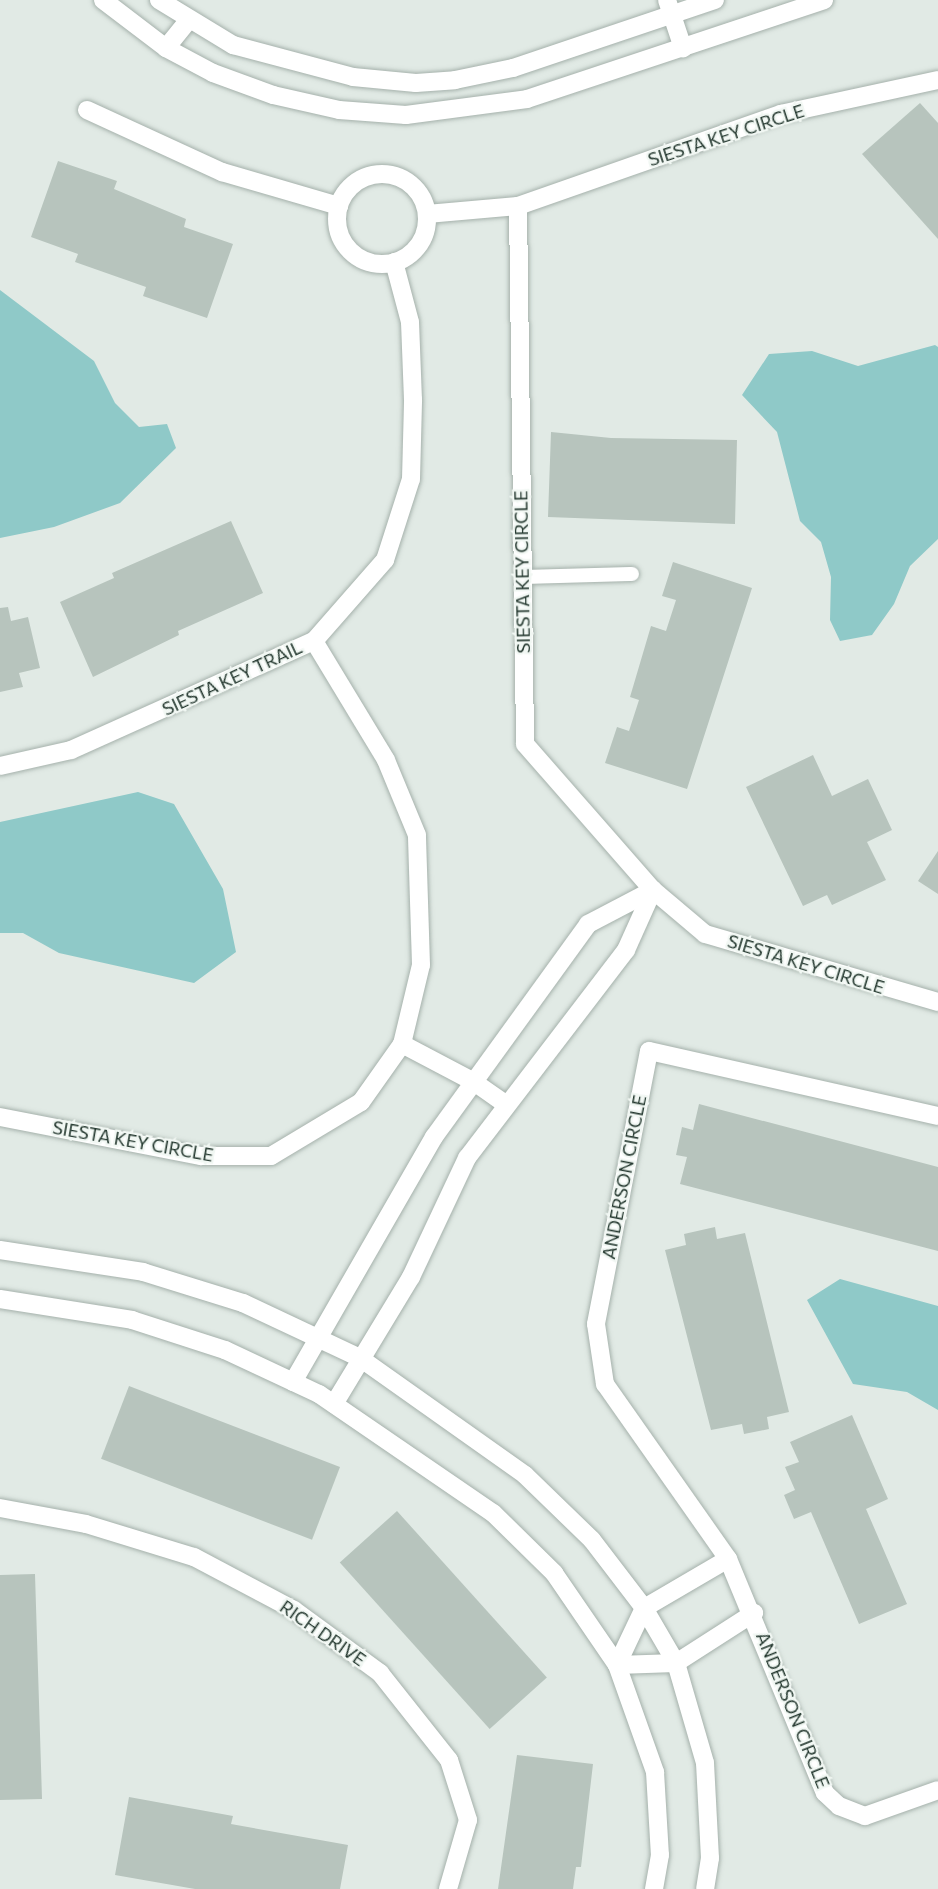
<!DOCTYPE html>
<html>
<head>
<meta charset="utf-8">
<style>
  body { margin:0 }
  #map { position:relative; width:938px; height:1889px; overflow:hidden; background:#e1eae5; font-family:Commissioner,sans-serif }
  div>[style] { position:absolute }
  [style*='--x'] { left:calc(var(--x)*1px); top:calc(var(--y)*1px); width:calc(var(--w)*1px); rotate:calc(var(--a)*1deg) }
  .water>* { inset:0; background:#8fc9c8 }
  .building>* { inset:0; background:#b7c4bd; transform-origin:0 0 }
  .roads { filter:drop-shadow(0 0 2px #a5b1ab) drop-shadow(0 0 2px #a5b1ab) }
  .service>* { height:14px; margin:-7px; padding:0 7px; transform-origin:7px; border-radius:7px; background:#fff }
  .minor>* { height:18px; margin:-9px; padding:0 9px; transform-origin:9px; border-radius:9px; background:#fff }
  .minor>.ring { margin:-9px; padding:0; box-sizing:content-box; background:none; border:18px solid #fff; border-radius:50% }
  span { translate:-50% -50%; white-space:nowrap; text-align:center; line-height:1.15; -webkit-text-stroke:4.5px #f1f7f3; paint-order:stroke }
  .street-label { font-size:18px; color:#24382f }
</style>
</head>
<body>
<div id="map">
  <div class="water">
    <i style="clip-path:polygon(0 290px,94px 361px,115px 403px,139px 427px,167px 424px,176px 448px,120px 503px,54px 527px,0 538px)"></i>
    <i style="clip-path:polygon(935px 345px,938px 347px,938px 539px,910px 566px,894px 604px,872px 635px,840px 641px,830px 620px,831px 577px,821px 542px,800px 521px,777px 432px,742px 395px,769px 354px,812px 351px,858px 366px)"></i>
    <i style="clip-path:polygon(138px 792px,174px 804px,223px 889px,236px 952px,194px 983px,59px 953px,23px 933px,0 933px,0 822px)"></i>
    <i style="clip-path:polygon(840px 1279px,938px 1306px,938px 1410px,907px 1392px,853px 1384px,807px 1300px)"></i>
  </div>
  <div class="building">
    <i style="clip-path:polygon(920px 103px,938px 123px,938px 239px,862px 154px)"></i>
    <i style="clip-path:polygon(58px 161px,117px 181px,114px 189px,186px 219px,184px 227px,233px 244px,207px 318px,143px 296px,146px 287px,75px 262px,78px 254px,31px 237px)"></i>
    <i style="clip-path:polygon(551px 432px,611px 438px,737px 440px,735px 524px,548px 517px)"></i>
    <i style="clip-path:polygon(231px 521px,263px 593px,178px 631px,179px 635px,93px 677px,60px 602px,114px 578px,112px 573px)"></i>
    <i style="clip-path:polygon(673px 562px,752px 588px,687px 789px,605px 763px,617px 727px,629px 731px,639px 700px,630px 697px,651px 626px,666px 631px,676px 600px,662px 596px)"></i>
    <i style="clip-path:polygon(8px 607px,11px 621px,28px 617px,40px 668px,19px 673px,23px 687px,0 692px,0 608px)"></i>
    <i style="clip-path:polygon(813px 755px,832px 796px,868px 779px,892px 830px,867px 842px,886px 880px,832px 905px,827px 895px,803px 906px,746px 787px)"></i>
    <i style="clip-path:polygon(938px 851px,938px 894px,918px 881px)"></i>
    <i style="clip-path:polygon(699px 1104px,938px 1167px,938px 1251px,680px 1184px,687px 1157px,676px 1155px,682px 1127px,693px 1130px)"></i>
    <i style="clip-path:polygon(715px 1227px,717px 1239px,745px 1233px,789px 1412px,767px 1417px,769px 1429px,744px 1434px,742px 1424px,711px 1430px,665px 1250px,686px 1245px,684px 1234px)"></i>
    <i style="left:129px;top:1386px;width:226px;height:78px;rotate:21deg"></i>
    <i style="clip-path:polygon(852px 1415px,888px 1499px,866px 1509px,907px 1604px,859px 1624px,811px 1512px,794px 1519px,784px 1495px,795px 1490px,785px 1467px,799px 1462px,790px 1442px)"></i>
    <i style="left:397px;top:1511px;width:224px;height:77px;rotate:48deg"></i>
    <i style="clip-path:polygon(35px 1574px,42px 1799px,0 1800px,0 1575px)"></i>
    <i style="clip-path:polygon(517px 1755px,593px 1764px,581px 1867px,576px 1867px,573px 1889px,498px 1889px)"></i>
    <i style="clip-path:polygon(129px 1797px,233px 1816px,231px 1824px,348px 1845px,340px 1889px,195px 1889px,115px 1875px)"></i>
  </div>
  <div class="roads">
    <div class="service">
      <i style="--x:522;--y:577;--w:110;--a:-1.6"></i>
    </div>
    <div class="minor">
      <i style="--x:103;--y:0;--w:79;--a:37.3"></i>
      <i style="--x:166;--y:48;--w:53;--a:28"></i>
      <i style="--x:213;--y:73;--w:64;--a:20.1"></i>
      <i style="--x:273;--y:95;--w:68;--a:12.8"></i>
      <i style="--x:339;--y:110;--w:67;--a:4.3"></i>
      <i style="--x:406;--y:115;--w:122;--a:-7.5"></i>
      <i style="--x:527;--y:99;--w:313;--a:-18.4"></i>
      <i style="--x:159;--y:0;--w:87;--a:31.3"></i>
      <i style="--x:233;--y:45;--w:124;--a:14.9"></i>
      <i style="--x:353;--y:77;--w:63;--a:5.4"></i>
      <i style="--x:416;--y:83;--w:39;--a:-4"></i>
      <i style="--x:455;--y:80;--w:59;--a:-11.7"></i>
      <i style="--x:513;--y:68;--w:213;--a:-18.6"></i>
      <i style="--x:667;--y:0;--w:51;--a:71.6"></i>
      <i style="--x:166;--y:48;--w:36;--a:-51"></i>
      <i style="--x:87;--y:110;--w:149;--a:24.7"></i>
      <i style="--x:222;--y:172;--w:122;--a:16.2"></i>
      <i class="ring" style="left:337px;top:174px;width:72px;height:72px"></i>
      <i style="--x:518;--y:206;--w:538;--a:89.25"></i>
      <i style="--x:525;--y:744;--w:194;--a:48.8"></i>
      <i style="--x:653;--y:890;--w:68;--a:40.2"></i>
      <i style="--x:705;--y:934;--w:243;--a:16.3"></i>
      <i style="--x:427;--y:214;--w:91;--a:-5"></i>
      <i style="--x:518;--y:206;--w:279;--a:-19.3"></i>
      <i style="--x:781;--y:114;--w:161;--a:-12.2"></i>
      <i style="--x:0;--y:766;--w:73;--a:-12.7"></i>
      <i style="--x:71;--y:750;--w:266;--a:-24.2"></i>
      <i style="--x:314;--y:641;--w:108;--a:-48.8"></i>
      <i style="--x:385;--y:560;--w:85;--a:-72.2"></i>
      <i style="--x:411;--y:479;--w:79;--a:-88.5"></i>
      <i style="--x:413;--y:400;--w:78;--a:-92.2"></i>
      <i style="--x:410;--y:322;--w:62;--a:-104.9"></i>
      <i style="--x:402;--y:1044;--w:81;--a:27.8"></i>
      <i style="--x:474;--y:1082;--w:39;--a:35"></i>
      <i style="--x:938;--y:1116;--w:296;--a:-167.3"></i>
      <i style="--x:649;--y:1051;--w:278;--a:101"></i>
      <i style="--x:596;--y:1324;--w:61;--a:81.5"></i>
      <i style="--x:605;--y:1384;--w:214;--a:54.9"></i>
      <i style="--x:728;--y:1559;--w:253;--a:67.5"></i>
      <i style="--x:825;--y:1793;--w:19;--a:43"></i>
      <i style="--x:839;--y:1806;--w:28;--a:21"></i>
      <i style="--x:865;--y:1816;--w:77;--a:-19.6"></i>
      <i style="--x:0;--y:1117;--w:205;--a:11"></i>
      <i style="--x:201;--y:1156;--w:70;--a:0"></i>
      <i style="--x:271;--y:1156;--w:105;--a:-31"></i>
      <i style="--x:361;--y:1102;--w:71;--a:-54.7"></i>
      <i style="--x:402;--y:1044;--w:81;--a:-76.5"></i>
      <i style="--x:421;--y:965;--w:130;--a:-91.8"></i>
      <i style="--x:417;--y:835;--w:81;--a:-112.5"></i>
      <i style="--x:386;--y:760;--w:139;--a:-121.2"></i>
      <i style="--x:0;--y:1250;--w:145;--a:8.7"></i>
      <i style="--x:143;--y:1272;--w:105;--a:17.2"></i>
      <i style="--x:243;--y:1303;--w:129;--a:25.2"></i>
      <i style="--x:360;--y:1358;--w:202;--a:35.3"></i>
      <i style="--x:525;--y:1475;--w:93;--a:44.1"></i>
      <i style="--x:592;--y:1540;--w:86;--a:52.6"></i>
      <i style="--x:644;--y:1608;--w:64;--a:59.8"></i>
      <i style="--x:676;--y:1663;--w:104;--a:73.8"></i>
      <i style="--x:705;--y:1763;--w:95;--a:87"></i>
      <i style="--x:710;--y:1858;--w:31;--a:99"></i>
      <i style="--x:0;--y:1299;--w:134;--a:9"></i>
      <i style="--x:132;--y:1320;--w:98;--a:17.9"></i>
      <i style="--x:225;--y:1350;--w:104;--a:25.1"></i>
      <i style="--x:319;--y:1394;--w:211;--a:34.4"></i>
      <i style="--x:493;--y:1513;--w:86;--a:44.5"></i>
      <i style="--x:554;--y:1573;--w:112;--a:55.6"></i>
      <i style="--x:617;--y:1665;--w:114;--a:70.4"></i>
      <i style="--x:655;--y:1772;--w:83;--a:86.6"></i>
      <i style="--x:660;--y:1855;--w:35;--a:100"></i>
      <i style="--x:293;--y:1382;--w:283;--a:-60.1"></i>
      <i style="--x:434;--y:1137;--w:263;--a:-54.1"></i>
      <i style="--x:588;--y:924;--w:73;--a:-27.6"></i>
      <i style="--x:334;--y:1404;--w:149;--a:-58.8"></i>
      <i style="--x:411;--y:1277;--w:132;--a:-64.8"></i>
      <i style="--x:467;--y:1158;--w:262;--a:-52.6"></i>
      <i style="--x:626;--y:950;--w:66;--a:-65.8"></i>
      <i style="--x:0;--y:1508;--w:87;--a:10.5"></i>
      <i style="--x:86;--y:1524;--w:113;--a:17"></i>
      <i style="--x:194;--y:1557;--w:113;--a:27.9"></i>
      <i style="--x:294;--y:1610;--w:107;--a:36.2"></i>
      <i style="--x:380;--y:1673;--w:111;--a:51.6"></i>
      <i style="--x:449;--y:1760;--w:63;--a:72.4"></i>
      <i style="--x:468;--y:1820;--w:72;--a:106.2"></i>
      <i style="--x:728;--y:1559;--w:97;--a:149.7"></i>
      <i style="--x:644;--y:1608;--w:63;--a:115.3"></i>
      <i style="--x:617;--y:1665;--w:59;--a:-1.9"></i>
      <i style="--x:676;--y:1663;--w:93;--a:-32.7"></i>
    </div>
  </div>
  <div class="street-label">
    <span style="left:726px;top:135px;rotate:-18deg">SIESTA KEY CIRCLE</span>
    <span style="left:522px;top:572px;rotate:-91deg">SIESTA KEY CIRCLE</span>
    <span style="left:232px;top:678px;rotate:-25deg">SIESTA KEY TRAIL</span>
    <span style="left:806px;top:964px;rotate:17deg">SIESTA KEY CIRCLE</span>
    <span style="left:133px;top:1141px;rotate:10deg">SIESTA KEY CIRCLE</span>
    <span style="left:624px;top:1177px;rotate:-79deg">ANDERSON CIRCLE</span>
    <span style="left:323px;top:1633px;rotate:35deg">RICH DRIVE</span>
    <span style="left:793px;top:1710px;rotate:68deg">ANDERSON CIRCLE</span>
  </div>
</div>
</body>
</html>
